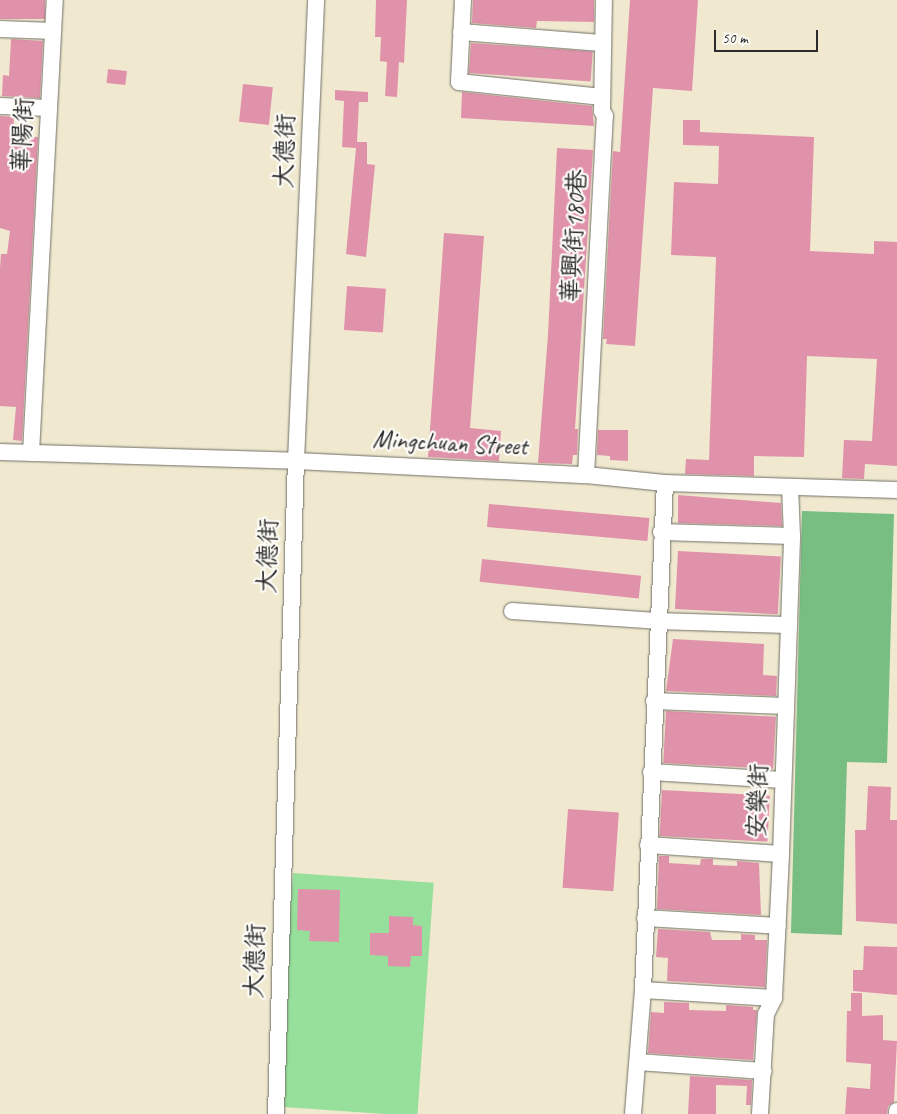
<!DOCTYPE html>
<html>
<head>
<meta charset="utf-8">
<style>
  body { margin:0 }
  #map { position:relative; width:897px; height:1114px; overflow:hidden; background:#f0e9d0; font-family:Caveat,"LXGW WenKai TC",sans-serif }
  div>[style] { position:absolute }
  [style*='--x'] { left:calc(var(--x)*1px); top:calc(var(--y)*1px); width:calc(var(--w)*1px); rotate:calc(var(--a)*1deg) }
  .green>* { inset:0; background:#96e09b; transform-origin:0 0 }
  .forest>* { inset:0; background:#78be83 }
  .building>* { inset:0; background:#e192ab; transform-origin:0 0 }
  .roads { filter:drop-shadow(0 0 1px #706e65) drop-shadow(0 0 1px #706e65) }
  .minor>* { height:16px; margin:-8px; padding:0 8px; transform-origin:8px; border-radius:8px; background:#fff }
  span { translate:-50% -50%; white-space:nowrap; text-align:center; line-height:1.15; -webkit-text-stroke:4.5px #fdfcf7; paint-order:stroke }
  .street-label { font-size:25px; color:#2b2b2b }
  .scale { position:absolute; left:714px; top:30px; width:104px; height:22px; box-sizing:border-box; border:2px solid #2b2b2b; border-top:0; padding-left:6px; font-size:15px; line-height:18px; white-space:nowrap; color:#2b2b2b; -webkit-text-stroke:4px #fdfcf7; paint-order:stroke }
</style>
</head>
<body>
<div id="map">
  <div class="green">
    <i style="left:293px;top:873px;width:141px;height:234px;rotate:4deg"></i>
  </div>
  <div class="forest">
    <i style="clip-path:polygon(802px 511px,894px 514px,887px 763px,847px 762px,842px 935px,791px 933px)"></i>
  </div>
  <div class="building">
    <i style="left:0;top:0;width:45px;height:19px"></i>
    <i style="clip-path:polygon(376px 0,407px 0,404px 63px,399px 62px,397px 97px,385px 96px,387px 62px,380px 61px,381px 37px,375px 37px)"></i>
    <i style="clip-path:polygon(473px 0,594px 0,594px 22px,537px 21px,536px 28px,472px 23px)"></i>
    <i style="clip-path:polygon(630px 0,698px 0,692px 91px,653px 88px,635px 346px,606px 344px,607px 339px,603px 339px,613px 151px,620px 152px)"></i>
    <i style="clip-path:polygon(11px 39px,43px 41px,40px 98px,2px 96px,3px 75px,9px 76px)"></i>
    <i style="left:471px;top:43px;width:122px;height:30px;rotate:4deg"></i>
    <i style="left:108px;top:69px;width:19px;height:14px;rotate:6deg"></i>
    <i style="left:243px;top:84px;width:30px;height:38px;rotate:6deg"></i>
    <i style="clip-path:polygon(335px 90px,368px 92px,368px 102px,359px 102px,357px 142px,367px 142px,367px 164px,375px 165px,366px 257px,346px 254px,356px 148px,342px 147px,344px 101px,335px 100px)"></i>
    <i style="clip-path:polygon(462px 92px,592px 106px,594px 126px,461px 118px)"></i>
    <i style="clip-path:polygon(0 116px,14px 117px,13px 136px,38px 137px,22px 441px,13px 440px,16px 407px,0 406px,0 268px,1px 254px,7px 254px,10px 231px,0 228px)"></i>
    <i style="clip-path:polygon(683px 120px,700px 120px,700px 132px,814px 137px,810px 251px,874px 254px,874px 241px,897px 242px,897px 466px,865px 464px,864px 479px,842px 478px,844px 440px,872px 441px,877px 359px,807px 356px,804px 457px,754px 456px,754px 476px,685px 474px,686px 459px,709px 460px,716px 257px,671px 255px,674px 182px,718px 184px,719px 146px,683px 145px)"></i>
    <i style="clip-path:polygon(557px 148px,593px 150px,575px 429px,578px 429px,577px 455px,573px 455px,572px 464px,538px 463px,548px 335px)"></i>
    <i style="clip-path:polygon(444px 233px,484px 236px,470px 428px,501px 431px,499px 461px,428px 457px)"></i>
    <i style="left:347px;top:286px;width:39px;height:44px;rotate:4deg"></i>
    <i style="clip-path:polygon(598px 430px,628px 430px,628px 461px,610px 460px,610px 456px,597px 455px)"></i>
    <i style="clip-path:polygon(678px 495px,781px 503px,782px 526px,678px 523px)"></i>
    <i style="left:489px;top:504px;width:161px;height:23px;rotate:5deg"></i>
    <i style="left:678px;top:551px;width:103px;height:58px;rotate:3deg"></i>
    <i style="left:482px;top:559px;width:160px;height:23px;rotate:6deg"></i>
    <i style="clip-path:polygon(673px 639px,764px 644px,763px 675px,777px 676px,776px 696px,666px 691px)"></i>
    <i style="left:666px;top:711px;width:110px;height:52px;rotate:3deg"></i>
    <i style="clip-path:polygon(868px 786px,891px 787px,890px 820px,897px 820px,897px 924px,856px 921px,855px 830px,866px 830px)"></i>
    <i style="left:662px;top:790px;width:108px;height:46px;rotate:3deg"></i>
    <i style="left:568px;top:809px;width:51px;height:79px;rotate:4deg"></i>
    <i style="clip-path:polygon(659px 856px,669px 856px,669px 863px,700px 865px,701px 859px,713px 859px,713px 865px,737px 866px,737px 861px,759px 863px,761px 915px,657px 909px)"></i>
    <i style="clip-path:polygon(298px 889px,340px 890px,339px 942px,309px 941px,310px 931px,297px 930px)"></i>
    <i style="clip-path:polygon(389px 916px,413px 917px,413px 925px,422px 926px,422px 956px,411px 956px,410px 967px,388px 966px,388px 956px,370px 955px,370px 933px,389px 933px)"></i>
    <i style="clip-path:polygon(658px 929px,710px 932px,712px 940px,741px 940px,741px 934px,755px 935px,755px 940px,767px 940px,765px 987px,667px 981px,668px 958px,656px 957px)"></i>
    <i style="clip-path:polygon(864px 946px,897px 947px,897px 995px,853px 991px,853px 970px,863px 970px)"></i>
    <i style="clip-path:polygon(851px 993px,862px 993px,862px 1016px,883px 1015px,883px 1040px,897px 1041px,894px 1102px,888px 1106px,887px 1114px,845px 1114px,847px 1087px,870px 1089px,871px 1064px,846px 1062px,847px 1011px,851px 1011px)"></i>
    <i style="clip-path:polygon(664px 1002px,689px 1003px,689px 1010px,726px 1011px,726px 1005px,753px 1007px,753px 1010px,757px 1010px,753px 1060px,648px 1053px,651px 1012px,664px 1013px)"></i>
    <i style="clip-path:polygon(690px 1076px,752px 1080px,751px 1105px,746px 1105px,747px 1086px,716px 1085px,716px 1114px,688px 1114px)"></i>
  </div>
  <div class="roads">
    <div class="minor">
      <i style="--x:463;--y:0;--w:82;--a:92.8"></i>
      <i style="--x:459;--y:82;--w:144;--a:6"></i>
      <i style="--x:0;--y:29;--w:53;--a:2.2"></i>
      <i style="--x:461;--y:32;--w:141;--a:4.5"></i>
      <i style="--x:0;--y:106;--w:49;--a:2.3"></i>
      <i style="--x:0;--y:452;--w:296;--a:1.7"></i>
      <i style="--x:296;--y:461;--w:290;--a:2.8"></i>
      <i style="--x:586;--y:475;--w:79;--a:5.8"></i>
      <i style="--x:665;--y:483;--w:232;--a:1.7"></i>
      <i style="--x:31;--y:453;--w:454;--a:-87"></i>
      <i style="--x:586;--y:475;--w:360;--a:-87"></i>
      <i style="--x:605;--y:116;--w:6;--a:-121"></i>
      <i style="--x:602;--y:111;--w:111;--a:-89"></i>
      <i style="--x:661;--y:532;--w:131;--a:1.7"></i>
      <i style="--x:512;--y:611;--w:145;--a:3.9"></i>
      <i style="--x:657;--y:621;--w:130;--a:1.8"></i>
      <i style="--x:654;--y:701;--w:132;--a:2.2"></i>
      <i style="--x:651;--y:772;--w:132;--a:3.5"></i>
      <i style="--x:648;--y:845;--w:133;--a:3.9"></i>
      <i style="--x:645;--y:918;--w:133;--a:3.4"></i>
      <i style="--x:643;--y:990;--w:131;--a:3.5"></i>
      <i style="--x:638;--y:1062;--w:126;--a:4.1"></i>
      <i style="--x:276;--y:1114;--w:653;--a:-88.25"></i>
      <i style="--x:296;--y:461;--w:461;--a:-87.5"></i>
      <i style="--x:633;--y:1114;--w:124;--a:-85.4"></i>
      <i style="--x:643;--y:990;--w:507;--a:-87.52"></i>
      <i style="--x:760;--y:1114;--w:100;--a:-86.6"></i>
      <i style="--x:766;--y:1014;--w:18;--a:-63"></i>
      <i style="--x:774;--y:998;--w:144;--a:-87.2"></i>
      <i style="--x:781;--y:854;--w:318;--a:-88"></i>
      <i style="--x:792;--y:536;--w:49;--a:-92.3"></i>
      <i style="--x:897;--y:1114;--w:3;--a:-90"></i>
    </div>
  </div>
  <div class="street-label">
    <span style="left:23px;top:135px;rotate:-87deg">華陽街</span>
    <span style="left:285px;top:151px;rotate:-88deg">大德街</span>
    <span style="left:574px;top:236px;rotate:-87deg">華興街180巷</span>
    <span style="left:450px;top:443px;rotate:3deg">Mingchuan Street</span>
    <span style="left:268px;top:556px;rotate:-88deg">大德街</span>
    <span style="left:758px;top:801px;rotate:-88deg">安樂街</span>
    <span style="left:255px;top:961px;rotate:-88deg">大德街</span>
  </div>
  <div class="scale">50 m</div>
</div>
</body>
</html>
